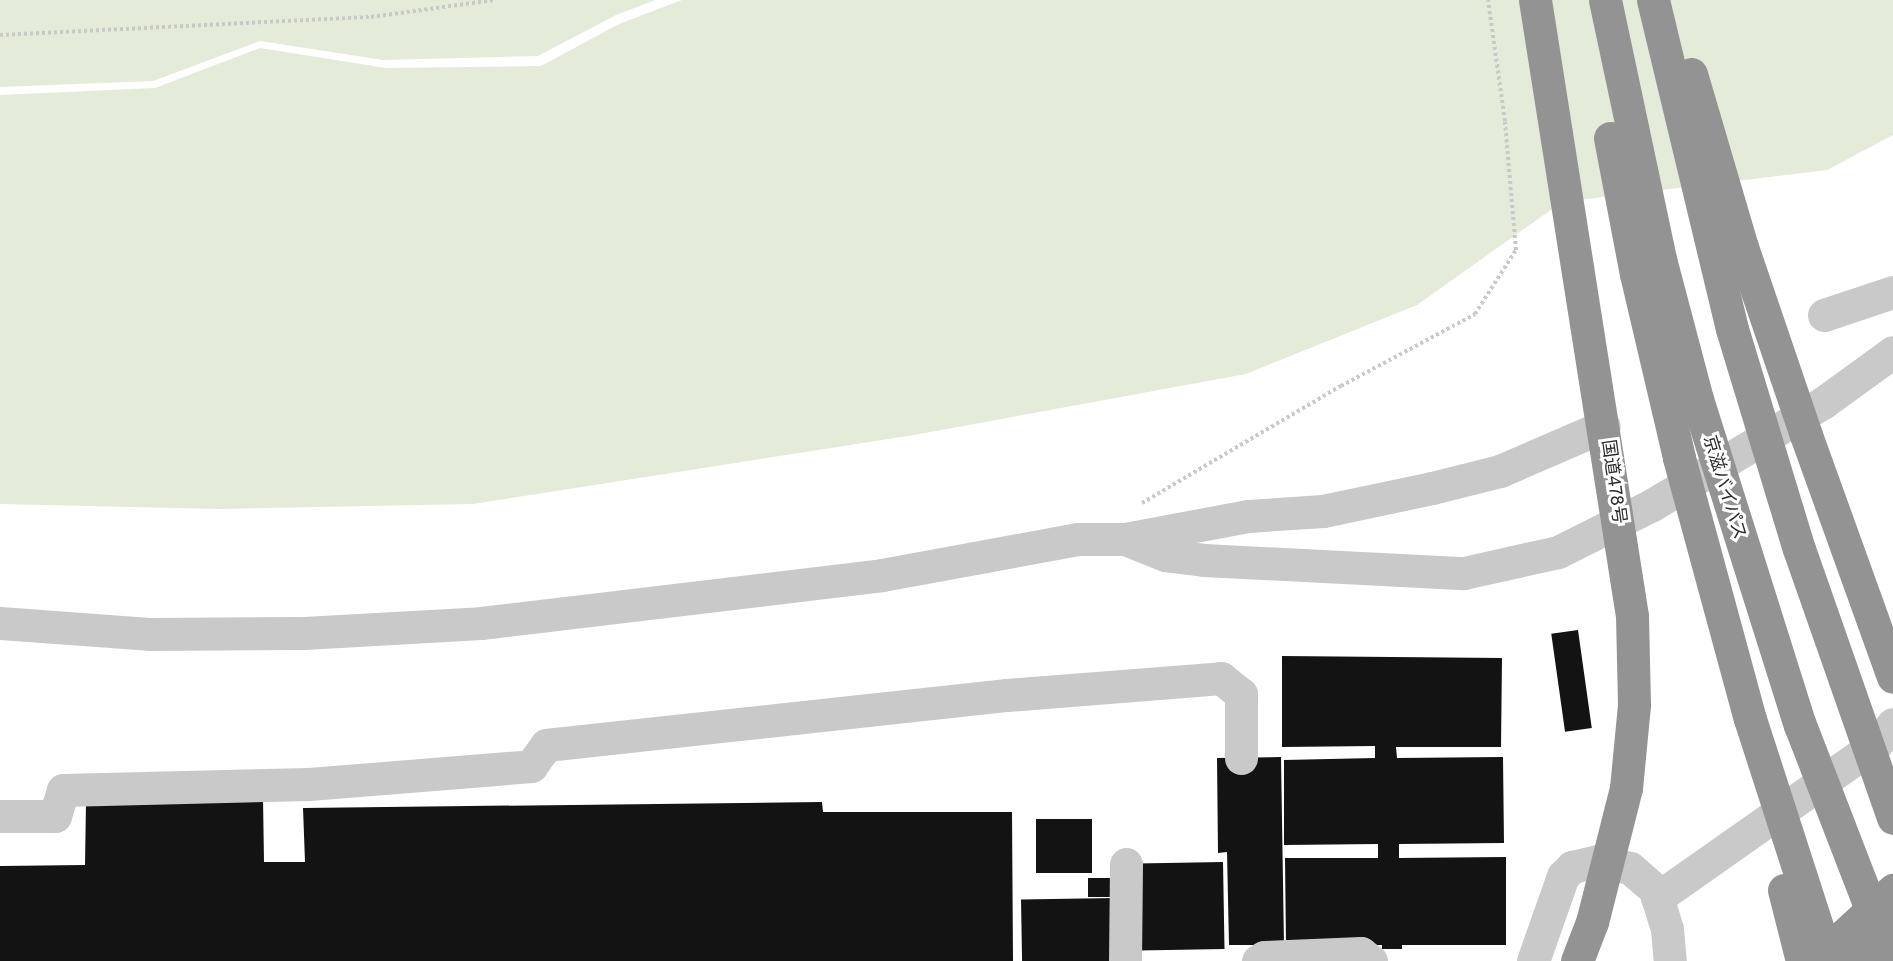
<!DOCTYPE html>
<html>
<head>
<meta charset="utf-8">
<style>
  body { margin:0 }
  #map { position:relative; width:1893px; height:961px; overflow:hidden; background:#fff; font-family:Overpass,"Noto Sans JP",sans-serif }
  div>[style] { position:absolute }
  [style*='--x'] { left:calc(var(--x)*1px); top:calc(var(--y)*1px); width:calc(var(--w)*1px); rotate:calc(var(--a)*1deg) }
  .green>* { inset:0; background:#e5ebd9 }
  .building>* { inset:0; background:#131313; transform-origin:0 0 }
  .path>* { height:4px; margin-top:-2px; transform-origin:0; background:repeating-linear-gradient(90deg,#c9c9c9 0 3px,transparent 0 6px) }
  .minor>* { height:33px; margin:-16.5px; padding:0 16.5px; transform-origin:16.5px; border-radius:16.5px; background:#c9c9c9 }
  .highway>* { height:33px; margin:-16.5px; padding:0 16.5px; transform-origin:16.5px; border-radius:16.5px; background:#939393 }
  .highway-bridge>* { height:33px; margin:-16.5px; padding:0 16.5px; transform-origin:16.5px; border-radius:16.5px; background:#939393 }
  span { translate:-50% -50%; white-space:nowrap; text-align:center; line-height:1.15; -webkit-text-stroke:6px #fff; paint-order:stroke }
  .street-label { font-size:18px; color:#2c2c2c }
</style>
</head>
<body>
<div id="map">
  <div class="green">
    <i style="clip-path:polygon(0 0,655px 0,616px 15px,538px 56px,383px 60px,260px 41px,153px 81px,0 87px)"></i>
    <i style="clip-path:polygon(682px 0,1893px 0,1893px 135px,1827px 170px,1562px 202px,1417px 305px,1246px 374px,914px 435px,473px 504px,221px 509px,0 504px,0 95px,155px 88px,260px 48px,386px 68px,541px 66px,619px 24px)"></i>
  </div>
  <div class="building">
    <i style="left:1578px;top:630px;width:99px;height:27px;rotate:82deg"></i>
    <i style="clip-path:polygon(1282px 656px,1502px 658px,1501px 747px,1396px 747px,1397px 758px,1503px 757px,1504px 843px,1399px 844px,1399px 858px,1506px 857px,1506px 945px,1402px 945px,1402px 949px,1382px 949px,1382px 945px,1286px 945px,1285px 858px,1378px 858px,1378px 844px,1284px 845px,1284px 760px,1375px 758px,1375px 746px,1282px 747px)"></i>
    <i style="clip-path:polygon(1281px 757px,1284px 945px,1229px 945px,1227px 852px,1218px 853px,1217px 758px)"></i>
    <i style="clip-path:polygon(263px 798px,264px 862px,305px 862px,303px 808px,822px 802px,823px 812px,1012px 812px,1013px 961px,0 961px,0 866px,85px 865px,86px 802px)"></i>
    <i style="left:1092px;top:819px;width:54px;height:56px;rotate:90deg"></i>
    <i style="left:1223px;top:862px;width:87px;height:86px;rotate:89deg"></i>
    <i style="left:1088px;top:878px;width:22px;height:19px"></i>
    <i style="left:1114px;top:898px;width:63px;height:93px;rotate:89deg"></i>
  </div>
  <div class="path">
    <i style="--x:0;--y:35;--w:371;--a:-2.8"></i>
    <i style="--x:371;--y:17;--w:124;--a:-7.9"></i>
    <i style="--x:1142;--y:503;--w:231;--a:-30.5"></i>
    <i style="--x:1341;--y:386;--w:152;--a:-28.2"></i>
    <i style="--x:1475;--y:314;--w:76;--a:-57.4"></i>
    <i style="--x:1516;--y:250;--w:129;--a:-94.9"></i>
    <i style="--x:1505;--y:121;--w:122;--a:-98"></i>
  </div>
  <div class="minor">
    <i style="--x:1824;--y:315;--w:73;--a:-18.4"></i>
    <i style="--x:1125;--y:539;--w:125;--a:-10.6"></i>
    <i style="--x:1248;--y:516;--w:75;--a:-3.8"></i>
    <i style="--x:1323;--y:511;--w:111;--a:-11.9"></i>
    <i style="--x:1432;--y:488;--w:70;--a:-14"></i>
    <i style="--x:1500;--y:471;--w:113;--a:-23.4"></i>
    <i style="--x:0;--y:623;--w:149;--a:4.2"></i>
    <i style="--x:149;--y:634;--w:155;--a:-0.4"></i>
    <i style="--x:304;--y:633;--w:177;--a:-3.2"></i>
    <i style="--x:481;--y:623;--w:404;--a:-6.8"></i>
    <i style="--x:882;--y:575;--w:199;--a:-10.4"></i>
    <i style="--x:1078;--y:539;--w:47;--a:0"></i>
    <i style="--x:1125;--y:539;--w:43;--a:21.8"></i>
    <i style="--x:1165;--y:555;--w:39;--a:7"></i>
    <i style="--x:1204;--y:560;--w:260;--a:2.9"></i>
    <i style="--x:1464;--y:573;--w:96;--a:-12.6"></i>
    <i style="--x:1558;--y:552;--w:105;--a:-26.6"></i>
    <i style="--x:1652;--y:505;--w:200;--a:-30.9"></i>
    <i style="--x:1824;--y:402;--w:85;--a:-35.9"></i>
    <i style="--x:0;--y:816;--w:55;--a:0"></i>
    <i style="--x:55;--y:816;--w:27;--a:-73"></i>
    <i style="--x:63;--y:790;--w:246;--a:-1.4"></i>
    <i style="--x:309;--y:784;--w:223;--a:-4.6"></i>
    <i style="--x:531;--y:766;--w:26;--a:-54"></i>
    <i style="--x:546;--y:745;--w:464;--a:-6.2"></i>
    <i style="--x:1007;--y:695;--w:215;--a:-4.5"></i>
    <i style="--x:1221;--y:678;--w:26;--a:39"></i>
    <i style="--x:1241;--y:694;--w:64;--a:90"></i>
    <i style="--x:1657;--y:898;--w:268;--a:-35.1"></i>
    <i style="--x:1876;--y:744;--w:26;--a:-50"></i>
    <i style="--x:1125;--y:961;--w:97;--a:-89.4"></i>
    <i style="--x:1258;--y:961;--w:7;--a:-34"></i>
    <i style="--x:1264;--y:957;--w:97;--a:-2.4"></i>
    <i style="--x:1361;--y:953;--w:13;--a:39"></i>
    <i style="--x:1533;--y:961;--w:90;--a:-70.6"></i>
    <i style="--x:1563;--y:876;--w:13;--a:-45"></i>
    <i style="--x:1572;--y:867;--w:28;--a:-13"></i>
    <i style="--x:1599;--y:861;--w:32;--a:13"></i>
    <i style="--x:1630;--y:868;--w:33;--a:41"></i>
    <i style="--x:1655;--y:890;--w:41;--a:72.9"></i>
    <i style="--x:1667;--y:929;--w:32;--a:85"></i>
  </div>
  <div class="highway">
    <i style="--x:1806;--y:435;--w:257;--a:70.2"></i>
    <i style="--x:1577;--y:961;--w:42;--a:-69"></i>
    <i style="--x:1816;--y:961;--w:105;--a:-42.7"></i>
    <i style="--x:1857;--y:961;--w:49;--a:-42.5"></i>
  </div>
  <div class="highway-bridge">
    <i style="--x:1535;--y:0;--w:624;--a:81.05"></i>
    <i style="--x:1632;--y:616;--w:89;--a:88.7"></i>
    <i style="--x:1634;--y:705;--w:83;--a:95.5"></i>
    <i style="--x:1626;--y:788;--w:138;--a:104.2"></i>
    <i style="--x:1605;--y:0;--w:265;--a:78"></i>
    <i style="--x:1660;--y:259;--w:145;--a:75.2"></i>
    <i style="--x:1697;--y:399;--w:342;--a:72.5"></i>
    <i style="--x:1800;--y:725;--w:253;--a:68.9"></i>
    <i style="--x:1653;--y:0;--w:338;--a:76.5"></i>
    <i style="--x:1732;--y:329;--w:230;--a:73.1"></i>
    <i style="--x:1799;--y:549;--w:285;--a:70.7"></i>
    <i style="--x:1691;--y:74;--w:180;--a:73.6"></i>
    <i style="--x:1742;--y:247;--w:199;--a:71.2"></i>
    <i style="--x:1610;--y:138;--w:138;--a:79.2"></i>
    <i style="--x:1636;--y:274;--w:189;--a:76.8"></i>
    <i style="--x:1679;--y:458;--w:270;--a:74.8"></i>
    <i style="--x:1750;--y:719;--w:254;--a:72.1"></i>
    <i style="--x:1784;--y:890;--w:73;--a:75.8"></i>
  </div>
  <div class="street-label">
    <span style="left:1612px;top:482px;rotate:82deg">国道478号</span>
    <span style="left:1723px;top:488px;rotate:73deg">京滋バイパス</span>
  </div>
</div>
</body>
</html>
